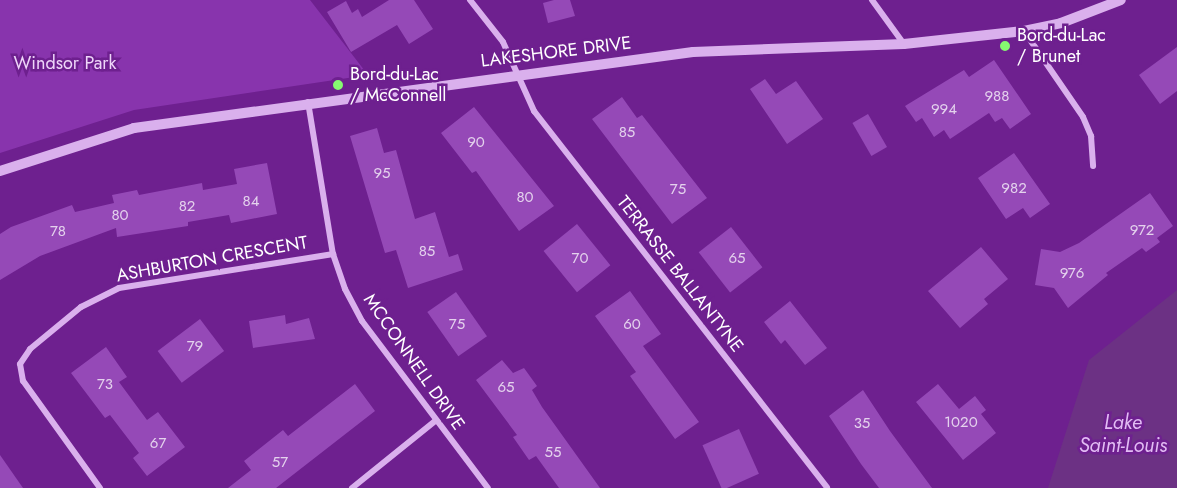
<!DOCTYPE html>
<html>
<head>
<meta charset="utf-8">
<style>
  body { margin:0 }
  #map { position:relative; width:1177px; height:488px; overflow:hidden; background:#6e208f; font-family:Jost,sans-serif }
  div>[style] { position:absolute }
  [style*='--x'] { left:calc(var(--x)*1px); top:calc(var(--y)*1px); width:calc(var(--w)*1px); rotate:calc(var(--a)*1deg) }
  .green>* { inset:0; background:#8834ad }
  .water>* { inset:0; background:#6c3184 }
  .building>* { inset:0; background:#9549b7; transform-origin:0 0 }
  .minor>* { height:6px; margin:-3px; padding:0 3px; transform-origin:3px; border-radius:3px; background:#dab0ed }
  .tertiary>* { height:10px; margin:-5px; padding:0 5px; transform-origin:5px; border-radius:5px; background:#dab0ed }
  .dots>* { width:16px; height:16px; translate:-50% -50%; box-sizing:border-box; border:3px solid #6e208f; border-radius:50% }
  span { translate:-50% -50%; white-space:nowrap; text-align:center; line-height:1.15; -webkit-text-stroke:5px #6e208f; paint-order:stroke }
  .number-label { font-size:15px; color:#e4d2ed }
  .number-label span { -webkit-text-stroke-width:0 }
  .poi-label { font-size:18px; color:#fff }
  .left { translate:0 -50%; text-align:left }
  .street-label { font-size:18px; color:#fff }
  .park-label { font-size:18px; color:#eed6f9 }
  .water-label { font-size:20px; color:#e2bcf4; font-style:italic }
</style>
</head>
<body>
<div id="map">
  <div class="green">
    <i style="clip-path:polygon(0 0,310px 0,368px 75px,134px 110px,0 153px)"></i>
  </div>
  <div class="water">
    <i style="clip-path:polygon(1177px 290px,1177px 488px,1048px 488px,1089px 360px)"></i>
  </div>
  <div class="building">
    <i style="clip-path:polygon(389px 0,414px 0,433px 29px,409px 44px,397px 25px,351px 52px,327px 12px,346px 1px,352px 13px,358px 9px,362px 17px)"></i>
    <i style="clip-path:polygon(554px 0,570px 0,575px 16px,548px 23px,543px 3px)"></i>
    <i style="clip-path:polygon(1177px 47px,1177px 91px,1160px 104px,1139px 75px)"></i>
    <i style="clip-path:polygon(994px 60px,1031px 114px,1010px 129px,1002px 118px,995px 122px,989px 113px,950px 139px,944px 130px,934px 137px,922px 118px,916px 122px,905px 106px,964px 70px,969px 77px)"></i>
    <i style="clip-path:polygon(765px 79px,776px 94px,796px 81px,823px 119px,787px 144px,750px 89px)"></i>
    <i style="clip-path:polygon(622px 97px,637px 118px,642px 115px,707px 198px,672px 224px,592px 119px)"></i>
    <i style="clip-path:polygon(474px 107px,554px 206px,519px 231px,476px 171px,472px 173px,441px 133px)"></i>
    <i style="left:868px;top:114px;width:38px;height:18px;rotate:60deg"></i>
    <i style="clip-path:polygon(377px 128px,384px 153px,396px 150px,415px 219px,435px 212px,449px 257px,458px 254px,463px 270px,408px 288px,396px 250px,385px 253px,350px 136px)"></i>
    <i style="clip-path:polygon(1014px 153px,1050px 204px,1030px 218px,1023px 208px,1006px 219px,978px 178px)"></i>
    <i style="clip-path:polygon(267px 163px,277px 214px,231px 223px,229px 215px,188px 222px,188px 226px,117px 237px,116px 228px,40px 256px,0 280px,0 234px,11px 227px,72px 205px,75px 212px,114px 203px,112px 195px,137px 190px,139px 195px,202px 183px,203px 190px,237px 184px,234px 169px)"></i>
    <i style="clip-path:polygon(1150px 193px,1173px 226px,1157px 238px,1160px 242px,1146px 252px,1142px 248px,1106px 273px,1108px 275px,1068px 308px,1054px 288px,1035px 285px,1041px 249px,1060px 252px,1079px 243px)"></i>
    <i style="left:577px;top:224px;width:53px;height:43px;rotate:51deg"></i>
    <i style="left:731px;top:227px;width:51px;height:41px;rotate:52deg"></i>
    <i style="clip-path:polygon(981px 247px,1008px 279px,984px 299px,988px 304px,960px 328px,928px 291px)"></i>
    <i style="clip-path:polygon(630px 291px,661px 334px,643px 346px,699px 422px,675px 439px,630px 376px,636px 372px,595px 316px)"></i>
    <i style="left:456px;top:292px;width:54px;height:35px;rotate:55deg"></i>
    <i style="clip-path:polygon(790px 301px,827px 348px,805px 365px,785px 340px,781px 344px,764px 322px)"></i>
    <i style="clip-path:polygon(285px 315px,286px 324px,309px 318px,315px 339px,253px 348px,249px 321px)"></i>
    <i style="left:200px;top:319px;width:40px;height:53px;rotate:53deg"></i>
    <i style="clip-path:polygon(106px 347px,127px 377px,119px 382px,147px 420px,158px 412px,185px 447px,147px 476px,133px 458px,139px 453px,110px 415px,105px 418px,71px 373px)"></i>
    <i style="clip-path:polygon(502px 360px,513px 373px,524px 368px,537px 386px,532px 390px,542px 407px,600px 488px,559px 488px,536px 456px,529px 460px,513px 437px,517px 435px,476px 380px)"></i>
    <i style="clip-path:polygon(355px 384px,375px 411px,276px 488px,228px 488px,251px 470px,244px 461px,283px 430px,288px 436px)"></i>
    <i style="clip-path:polygon(938px 384px,959px 409px,975px 396px,986px 410px,981px 414px,996px 433px,963px 460px,916px 402px)"></i>
    <i style="clip-path:polygon(863px 390px,890px 431px,932px 488px,879px 488px,861px 464px,829px 416px)"></i>
    <i style="left:739px;top:429px;width:49px;height:40px;rotate:66deg"></i>
    <i style="clip-path:polygon(0 455px,23px 488px,0 488px)"></i>
  </div>
  <div class="minor">
    <i style="--x:470;--y:0;--w:53;--a:51.8"></i>
    <i style="--x:503;--y:42;--w:76;--a:65.8"></i>
    <i style="--x:534;--y:111;--w:477;--a:52.1"></i>
    <i style="--x:872;--y:0;--w:54;--a:54"></i>
    <i style="--x:1024;--y:31;--w:104;--a:55.5"></i>
    <i style="--x:1083;--y:117;--w:21;--a:67"></i>
    <i style="--x:1091;--y:136;--w:30;--a:86"></i>
    <i style="--x:308;--y:102;--w:154;--a:80.7"></i>
    <i style="--x:333;--y:254;--w:37;--a:71"></i>
    <i style="--x:345;--y:289;--w:36;--a:62"></i>
    <i style="--x:362;--y:321;--w:209;--a:53"></i>
    <i style="--x:100;--y:488;--w:132;--a:-125.7"></i>
    <i style="--x:23;--y:381;--w:17;--a:-100"></i>
    <i style="--x:20;--y:364;--w:18;--a:-56"></i>
    <i style="--x:30;--y:349;--w:66;--a:-39.5"></i>
    <i style="--x:81;--y:307;--w:42;--a:-26.6"></i>
    <i style="--x:119;--y:288;--w:217;--a:-9"></i>
    <i style="--x:352;--y:488;--w:107;--a:-38.9"></i>
  </div>
  <div class="tertiary">
    <i style="--x:0;--y:171;--w:141;--a:-17.8"></i>
    <i style="--x:134;--y:128;--w:564;--a:-7.74"></i>
    <i style="--x:693;--y:52;--w:211;--a:-2.2"></i>
    <i style="--x:904;--y:44;--w:121;--a:-6.2"></i>
    <i style="--x:1024;--y:31;--w:38;--a:-12"></i>
    <i style="--x:1061;--y:23;--w:64;--a:-21"></i>
  </div>
  <div class="dots">
    <i style="left:1005px;top:46px;background:#86fa71"></i>
    <i style="left:338px;top:85px;background:#86fa71"></i>
  </div>
  <div class="number-label">
    <span style="left:997px;top:97px">988</span>
    <span style="left:944px;top:110px">994</span>
    <span style="left:627px;top:133px">85</span>
    <span style="left:476px;top:143px">90</span>
    <span style="left:382px;top:174px">95</span>
    <span style="left:1014px;top:189px">982</span>
    <span style="left:678px;top:190px">75</span>
    <span style="left:525px;top:198px">80</span>
    <span style="left:251px;top:202px">84</span>
    <span style="left:187px;top:207px">82</span>
    <span style="left:120px;top:216px">80</span>
    <span style="left:1142px;top:231px">972</span>
    <span style="left:58px;top:232px">78</span>
    <span style="left:427px;top:252px">85</span>
    <span style="left:580px;top:259px">70</span>
    <span style="left:737px;top:259px">65</span>
    <span style="left:1072px;top:274px">976</span>
    <span style="left:457px;top:325px">75</span>
    <span style="left:632px;top:325px">60</span>
    <span style="left:195px;top:347px">79</span>
    <span style="left:105px;top:385px">73</span>
    <span style="left:506px;top:388px">65</span>
    <span style="left:961px;top:423px">1020</span>
    <span style="left:862px;top:424px">35</span>
    <span style="left:158px;top:444px">67</span>
    <span style="left:553px;top:453px">55</span>
    <span style="left:280px;top:463px">57</span>
  </div>
  <div class="poi-label">
    <span class="left" style="left:1017px;top:46px">Bord-du-Lac<br>/ Brunet</span>
    <span class="left" style="left:350px;top:85px">Bord-du-Lac<br>/ McConnell</span>
  </div>
  <div class="street-label">
    <span style="left:556px;top:52px;rotate:-7deg">LAKESHORE DRIVE</span>
    <span style="left:212px;top:259px;rotate:-10deg">ASHBURTON CRESCENT</span>
    <span style="left:680px;top:274px;rotate:52deg">TERRASSE BALLANTYNE</span>
    <span style="left:414px;top:362px;rotate:55deg">MCCONNELL DRIVE</span>
  </div>
  <div class="park-label">
    <span style="left:65px;top:63px">Windsor Park</span>
  </div>
  <div class="water-label">
    <span style="left:1123px;top:434px">Lake<br>Saint-Louis</span>
  </div>
</div>
</body>
</html>
